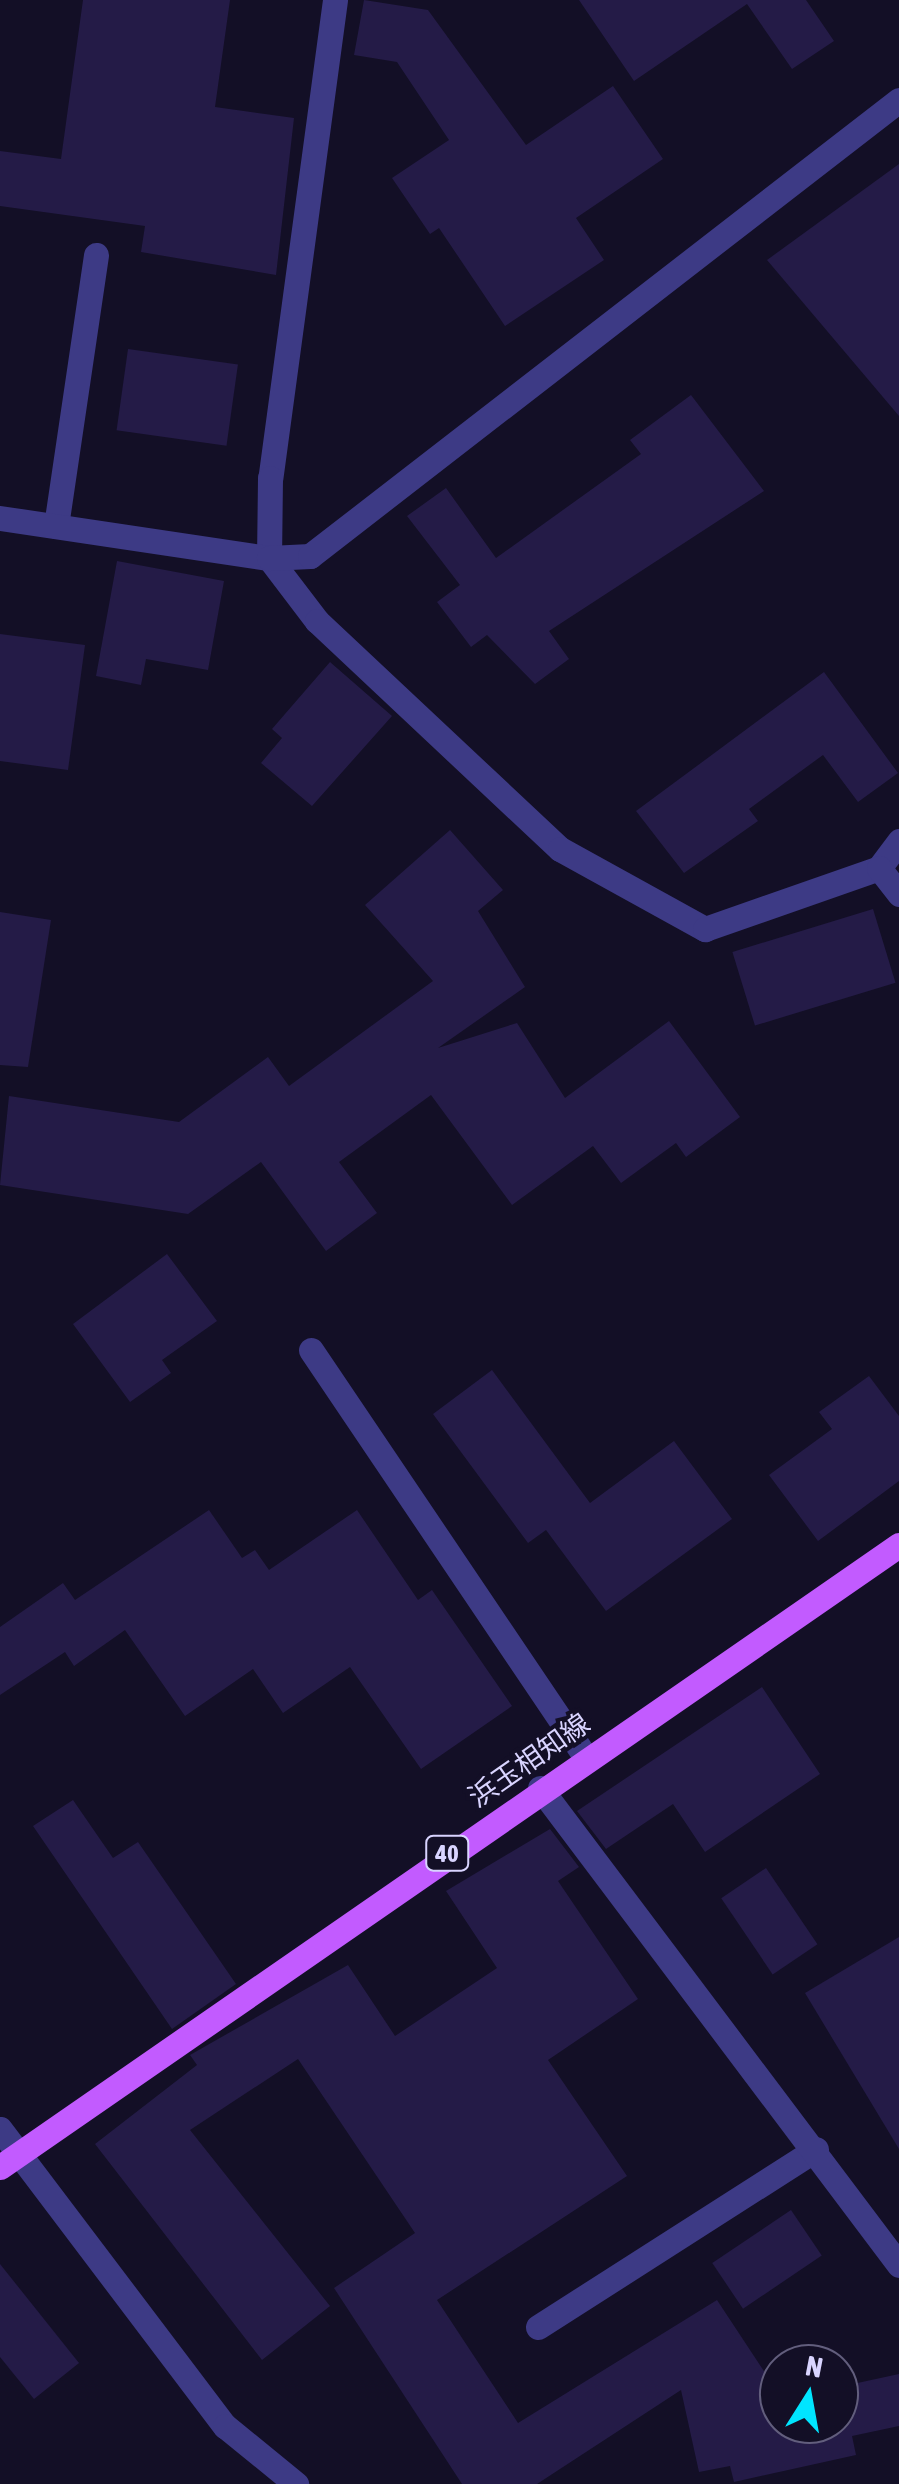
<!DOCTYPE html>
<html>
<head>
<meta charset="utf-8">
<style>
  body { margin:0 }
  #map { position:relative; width:899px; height:2484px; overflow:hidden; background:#130f26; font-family:"Asap Condensed","Noto Sans JP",sans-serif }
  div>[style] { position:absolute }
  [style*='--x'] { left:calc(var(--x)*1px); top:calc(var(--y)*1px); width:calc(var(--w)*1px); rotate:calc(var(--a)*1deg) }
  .building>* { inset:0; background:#241b47; transform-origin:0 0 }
  .lane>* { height:25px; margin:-12.5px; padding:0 12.5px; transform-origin:12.5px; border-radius:12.5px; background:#3d3a85 }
  .street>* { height:25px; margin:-12.5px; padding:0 12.5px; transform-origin:12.5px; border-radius:12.5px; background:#3d3a85 }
  .primary>* { height:25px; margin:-12.5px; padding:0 12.5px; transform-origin:12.5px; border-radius:12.5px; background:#c25bff }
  span { translate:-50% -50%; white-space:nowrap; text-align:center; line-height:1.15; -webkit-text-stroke:8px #130f26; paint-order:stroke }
  .shield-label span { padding:2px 8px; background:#130f26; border:2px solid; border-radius:8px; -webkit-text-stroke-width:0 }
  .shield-label { font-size:25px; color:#d9d4ff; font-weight:700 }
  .street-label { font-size:28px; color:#d9d4ff }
  .north { position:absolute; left:759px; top:2344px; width:100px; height:100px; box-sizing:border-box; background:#130f26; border:2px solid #625e7d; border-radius:50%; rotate:11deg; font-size:28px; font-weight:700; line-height:40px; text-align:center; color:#d9d4ff }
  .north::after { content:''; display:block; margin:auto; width:35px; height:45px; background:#00e5ff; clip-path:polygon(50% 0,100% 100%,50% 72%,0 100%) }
</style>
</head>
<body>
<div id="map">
  <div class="building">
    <i style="clip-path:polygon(83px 0,230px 0,215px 107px,294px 118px,276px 275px,141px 252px,145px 226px,0 206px,0 151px,61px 159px)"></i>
    <i style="clip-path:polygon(364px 0,428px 10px,526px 145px,613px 86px,663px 159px,576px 218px,604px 260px,505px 326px,439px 228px,430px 234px,392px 178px,449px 140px,397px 62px,354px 55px)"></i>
    <i style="clip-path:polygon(579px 0,806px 0,834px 41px,792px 69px,747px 4px,634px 81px)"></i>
    <i style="clip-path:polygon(899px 164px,899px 416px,767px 260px)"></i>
    <i style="left:128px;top:349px;width:111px;height:82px;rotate:8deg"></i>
    <i style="clip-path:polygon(691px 395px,764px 491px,549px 631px,569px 659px,535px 684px,487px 635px,471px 647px,437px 602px,460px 585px,407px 516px,446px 488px,496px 558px,641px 454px,630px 440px)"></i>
    <i style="clip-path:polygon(117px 561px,224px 581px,208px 670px,146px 659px,141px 685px,96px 676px)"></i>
    <i style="clip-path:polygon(0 634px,85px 645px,68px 770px,0 761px)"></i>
    <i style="clip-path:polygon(330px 662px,392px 716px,312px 806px,261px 763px,282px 738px,272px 729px)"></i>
    <i style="clip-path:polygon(824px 672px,898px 773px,858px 802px,823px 755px,749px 809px,758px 821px,684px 873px,636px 811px)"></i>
    <i style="clip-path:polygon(450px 830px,503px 890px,478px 911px,525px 987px,438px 1048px,517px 1023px,565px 1098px,669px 1021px,740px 1117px,686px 1157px,676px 1143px,621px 1183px,593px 1146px,512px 1205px,431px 1095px,339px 1162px,377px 1213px,326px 1251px,261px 1162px,188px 1214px,0 1185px,9px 1096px,179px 1122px,268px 1057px,289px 1086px,433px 981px,365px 905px)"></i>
    <i style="left:873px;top:909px;width:77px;height:147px;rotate:73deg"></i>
    <i style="clip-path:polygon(0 912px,51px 920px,28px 1067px,0 1065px)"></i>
    <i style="clip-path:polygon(167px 1254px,217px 1321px,162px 1360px,171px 1373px,130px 1402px,73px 1324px)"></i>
    <i style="clip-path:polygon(492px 1370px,590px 1503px,674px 1441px,732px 1519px,606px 1611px,546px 1530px,528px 1543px,433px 1414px)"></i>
    <i style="clip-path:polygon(869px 1376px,899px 1416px,899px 1481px,818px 1541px,769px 1475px,832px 1429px,819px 1412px)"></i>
    <i style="clip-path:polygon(209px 1510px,242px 1558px,255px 1550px,269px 1570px,357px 1510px,418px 1600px,432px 1590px,512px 1706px,421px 1769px,350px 1667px,283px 1713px,253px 1669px,185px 1716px,125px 1630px,74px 1666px,65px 1652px,0 1695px,0 1627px,63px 1583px,75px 1600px)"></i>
    <i style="clip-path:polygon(762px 1687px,820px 1774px,705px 1852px,673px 1804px,606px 1849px,577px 1811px)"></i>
    <i style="clip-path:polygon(73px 1800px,113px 1858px,138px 1842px,236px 1984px,172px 2029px,33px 1826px)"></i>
    <i style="clip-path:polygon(550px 1829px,579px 1867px,558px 1881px,638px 1999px,548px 2060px,627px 2176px,437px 2300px,518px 2423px,717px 2300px,779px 2394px,779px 2424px,839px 2424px,839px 2387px,899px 2374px,899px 2426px,852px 2436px,856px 2455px,734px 2482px,730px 2466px,699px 2472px,681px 2390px,537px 2484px,462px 2484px,334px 2288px,415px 2233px,298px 2059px,190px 2130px,330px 2306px,262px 2360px,95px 2144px,197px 2065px,190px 2055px,348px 1965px,395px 2036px,497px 1968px,446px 1891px)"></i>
    <i style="left:766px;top:1868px;width:92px;height:54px;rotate:56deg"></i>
    <i style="clip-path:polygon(899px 1937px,899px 2149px,805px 1993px)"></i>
    <i style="left:791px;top:2210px;width:55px;height:95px;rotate:56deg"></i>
    <i style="clip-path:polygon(0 2264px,79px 2363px,34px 2399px,0 2357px)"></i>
  </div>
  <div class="lane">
    <i style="--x:56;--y:526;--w:274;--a:-81.6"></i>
    <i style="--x:879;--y:868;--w:34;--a:-53"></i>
    <i style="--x:311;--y:1350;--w:490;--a:56"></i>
    <i style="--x:0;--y:2129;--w:373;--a:52.9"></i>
    <i style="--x:225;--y:2426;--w:92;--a:39.2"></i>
    <i style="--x:538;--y:2327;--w:330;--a:-32.6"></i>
  </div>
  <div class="street">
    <i style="--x:335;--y:0;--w:482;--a:97.7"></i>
    <i style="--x:270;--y:478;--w:80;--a:90.7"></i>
    <i style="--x:269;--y:558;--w:79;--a:52.7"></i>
    <i style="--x:317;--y:621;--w:333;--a:43.2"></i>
    <i style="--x:560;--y:849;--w:166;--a:28.9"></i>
    <i style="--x:705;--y:929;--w:184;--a:-19.3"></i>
    <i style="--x:879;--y:868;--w:33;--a:52"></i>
    <i style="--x:0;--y:518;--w:272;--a:8.5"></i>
    <i style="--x:269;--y:558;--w:41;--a:-2.8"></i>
    <i style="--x:310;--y:556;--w:745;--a:-37.75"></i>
    <i style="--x:540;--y:1788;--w:597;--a:53.03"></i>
  </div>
  <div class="primary">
    <i style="--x:0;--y:2167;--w:1093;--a:-34.68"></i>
  </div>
  <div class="shield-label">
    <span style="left:447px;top:1853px">40</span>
  </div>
  <div class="street-label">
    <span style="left:529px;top:1760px;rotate:-35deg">浜玉相知線</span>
  </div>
  <div class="north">N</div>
</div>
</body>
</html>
